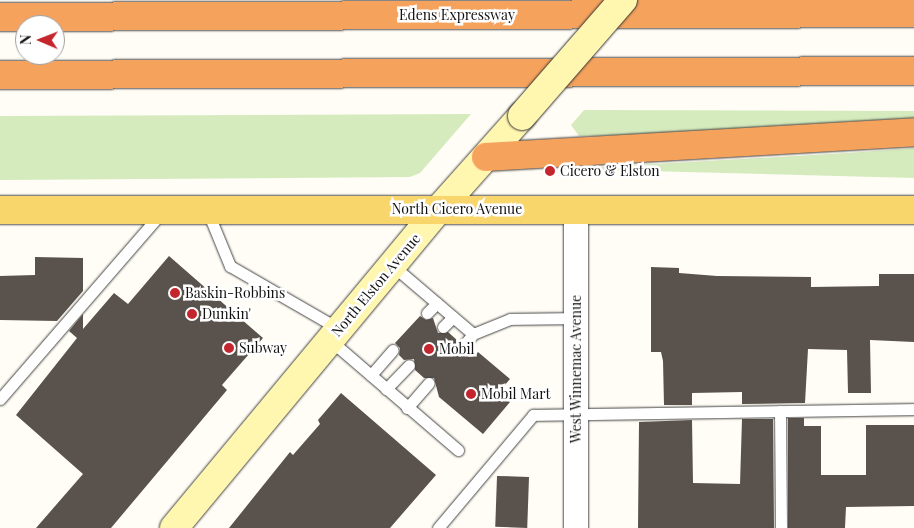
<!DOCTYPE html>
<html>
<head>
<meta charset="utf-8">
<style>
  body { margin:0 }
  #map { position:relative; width:914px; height:528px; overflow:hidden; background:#fffdf5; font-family:"Playfair Display",serif }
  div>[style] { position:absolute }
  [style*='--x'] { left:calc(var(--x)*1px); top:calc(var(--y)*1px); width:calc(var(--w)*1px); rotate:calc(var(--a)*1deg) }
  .green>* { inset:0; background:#d5ebbd }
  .building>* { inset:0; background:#5a524d; transform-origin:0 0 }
  .roads { filter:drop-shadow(0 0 1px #444) drop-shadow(0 0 1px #444) }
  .lane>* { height:11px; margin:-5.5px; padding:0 5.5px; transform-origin:5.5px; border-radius:5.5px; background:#fff }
  .street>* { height:24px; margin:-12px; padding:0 12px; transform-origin:12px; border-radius:12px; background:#fff }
  .secondary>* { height:28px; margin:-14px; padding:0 14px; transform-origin:14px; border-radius:14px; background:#fff6b0 }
  .primary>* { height:28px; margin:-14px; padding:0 14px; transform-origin:14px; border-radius:14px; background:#f9d66b }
  .highway>* { height:28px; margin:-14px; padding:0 14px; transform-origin:14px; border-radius:14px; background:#f5a25d }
  .bridges { filter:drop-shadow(0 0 1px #333) drop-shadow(0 0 1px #333) }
  .secondary-bridge>* { height:28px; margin:-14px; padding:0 14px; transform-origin:14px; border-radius:14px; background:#fff6b0 }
  .dots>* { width:14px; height:14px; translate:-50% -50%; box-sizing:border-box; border:2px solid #fff; border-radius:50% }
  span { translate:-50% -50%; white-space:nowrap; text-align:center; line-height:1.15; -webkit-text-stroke:5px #fff; paint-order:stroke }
  .street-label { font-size:14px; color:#111 }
  .poi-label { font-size:14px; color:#111 }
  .left { translate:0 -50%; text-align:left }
  .north { position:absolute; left:15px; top:15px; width:50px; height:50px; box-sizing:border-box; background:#fff; border:1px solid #a0a0a0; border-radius:50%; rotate:271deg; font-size:14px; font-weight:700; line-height:20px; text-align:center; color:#111 }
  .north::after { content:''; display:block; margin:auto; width:18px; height:22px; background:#c4262e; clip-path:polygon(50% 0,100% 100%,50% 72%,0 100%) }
</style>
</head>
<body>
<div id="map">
  <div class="green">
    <i style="clip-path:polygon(584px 110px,914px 111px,914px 118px,653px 135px,579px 136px,571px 125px)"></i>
    <i style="clip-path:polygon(471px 114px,420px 173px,410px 177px,0 180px,0 116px)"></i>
    <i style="clip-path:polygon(914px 148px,914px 178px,569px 169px,848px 153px)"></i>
  </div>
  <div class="building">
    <i style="clip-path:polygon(169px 256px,263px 338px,222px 385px,227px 390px,111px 528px,36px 528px,83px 474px,16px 415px,77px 338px,69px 331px,83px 314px,83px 329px,114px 293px,128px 304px)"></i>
    <i style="clip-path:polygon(35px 257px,83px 258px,83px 291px,57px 321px,0 320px,0 276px,35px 275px)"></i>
    <i style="clip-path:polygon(651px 267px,679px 268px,679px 273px,717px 276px,811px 277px,811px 287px,879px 286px,879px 274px,914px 274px,914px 342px,870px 340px,871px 393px,848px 393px,847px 350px,808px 349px,805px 403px,742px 404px,742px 392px,692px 393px,692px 405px,664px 405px,663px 361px,661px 352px,651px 352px)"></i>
    <i style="clip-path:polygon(420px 316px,426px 320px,433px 318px,438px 333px,448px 332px,458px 341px,459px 352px,469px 351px,475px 356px,478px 352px,510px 379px,499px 392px,510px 402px,483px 434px,439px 397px,434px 378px,424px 378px,415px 370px,414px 359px,404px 360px,399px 355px,400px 348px,395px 343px)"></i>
    <i style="clip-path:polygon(341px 393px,436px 475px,390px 528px,229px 528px,290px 452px,293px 455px,320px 424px,318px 420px)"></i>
    <i style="clip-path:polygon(788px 418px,804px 418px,804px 426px,821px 426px,821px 475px,866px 475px,866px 425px,914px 425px,914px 506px,846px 507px,845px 528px,788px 528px)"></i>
    <i style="clip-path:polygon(742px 419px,773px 419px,774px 528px,638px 528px,639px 422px,692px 420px,693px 483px,740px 484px)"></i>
    <i style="left:529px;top:477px;width:51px;height:32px;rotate:92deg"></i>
  </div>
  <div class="roads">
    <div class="lane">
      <i style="--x:207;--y:210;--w:61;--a:67.7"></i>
      <i style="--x:230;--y:266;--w:126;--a:30"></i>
      <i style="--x:392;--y:265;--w:106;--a:40.4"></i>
      <i style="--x:427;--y:313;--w:14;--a:-45"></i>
      <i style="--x:443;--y:327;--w:14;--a:-45"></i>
      <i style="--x:330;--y:340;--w:169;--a:40.7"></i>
      <i style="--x:463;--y:346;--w:16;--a:-50"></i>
      <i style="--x:473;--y:334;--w:40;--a:-22"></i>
      <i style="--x:510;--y:319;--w:66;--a:-0.9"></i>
      <i style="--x:371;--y:375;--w:33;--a:-49"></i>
      <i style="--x:386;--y:389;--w:33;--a:-46"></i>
      <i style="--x:0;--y:399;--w:246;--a:-49.1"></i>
      <i style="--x:407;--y:408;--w:33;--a:-49"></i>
      <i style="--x:780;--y:411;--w:117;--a:89.5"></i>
      <i style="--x:438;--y:528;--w:148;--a:-49.9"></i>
      <i style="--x:533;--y:415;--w:381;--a:-0.9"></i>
    </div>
    <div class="street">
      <i style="--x:576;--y:209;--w:319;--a:90"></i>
    </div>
    <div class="secondary">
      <i style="--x:174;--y:528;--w:415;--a:-50.3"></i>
      <i style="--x:439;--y:209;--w:125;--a:-48.3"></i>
    </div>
    <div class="primary">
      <i style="--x:0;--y:210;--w:914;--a:0"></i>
    </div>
    <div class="highway">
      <i style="--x:0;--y:17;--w:914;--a:-0.25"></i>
      <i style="--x:0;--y:75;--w:914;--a:-0.25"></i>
      <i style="--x:486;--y:157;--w:429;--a:-3.3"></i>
    </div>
  </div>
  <div class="bridges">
    <div class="secondary-bridge">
      <i style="--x:522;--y:116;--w:154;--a:-49"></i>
    </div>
  </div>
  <div class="dots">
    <i style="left:550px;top:171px;background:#c4262e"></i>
    <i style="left:175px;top:293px;background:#c4262e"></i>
    <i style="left:192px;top:314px;background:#c4262e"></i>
    <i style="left:229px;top:348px;background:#c4262e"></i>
    <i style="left:429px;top:349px;background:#c4262e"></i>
    <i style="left:471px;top:394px;background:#c4262e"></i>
  </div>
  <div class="street-label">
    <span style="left:457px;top:15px">Edens Expressway</span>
    <span style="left:457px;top:209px">North Cicero Avenue</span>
    <span style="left:376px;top:285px;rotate:-50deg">North Elston Avenue</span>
    <span style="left:576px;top:369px;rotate:-90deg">West Winnemac Avenue</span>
  </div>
  <div class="poi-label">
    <span class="left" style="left:560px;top:171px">Cicero &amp; Elston</span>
    <span class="left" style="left:185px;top:293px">Baskin-Robbins</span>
    <span class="left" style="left:202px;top:314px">Dunkin'</span>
    <span class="left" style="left:239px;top:348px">Subway</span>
    <span class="left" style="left:439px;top:349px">Mobil</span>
    <span class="left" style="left:481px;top:394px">Mobil Mart</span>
  </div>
  <div class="north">N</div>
</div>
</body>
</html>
